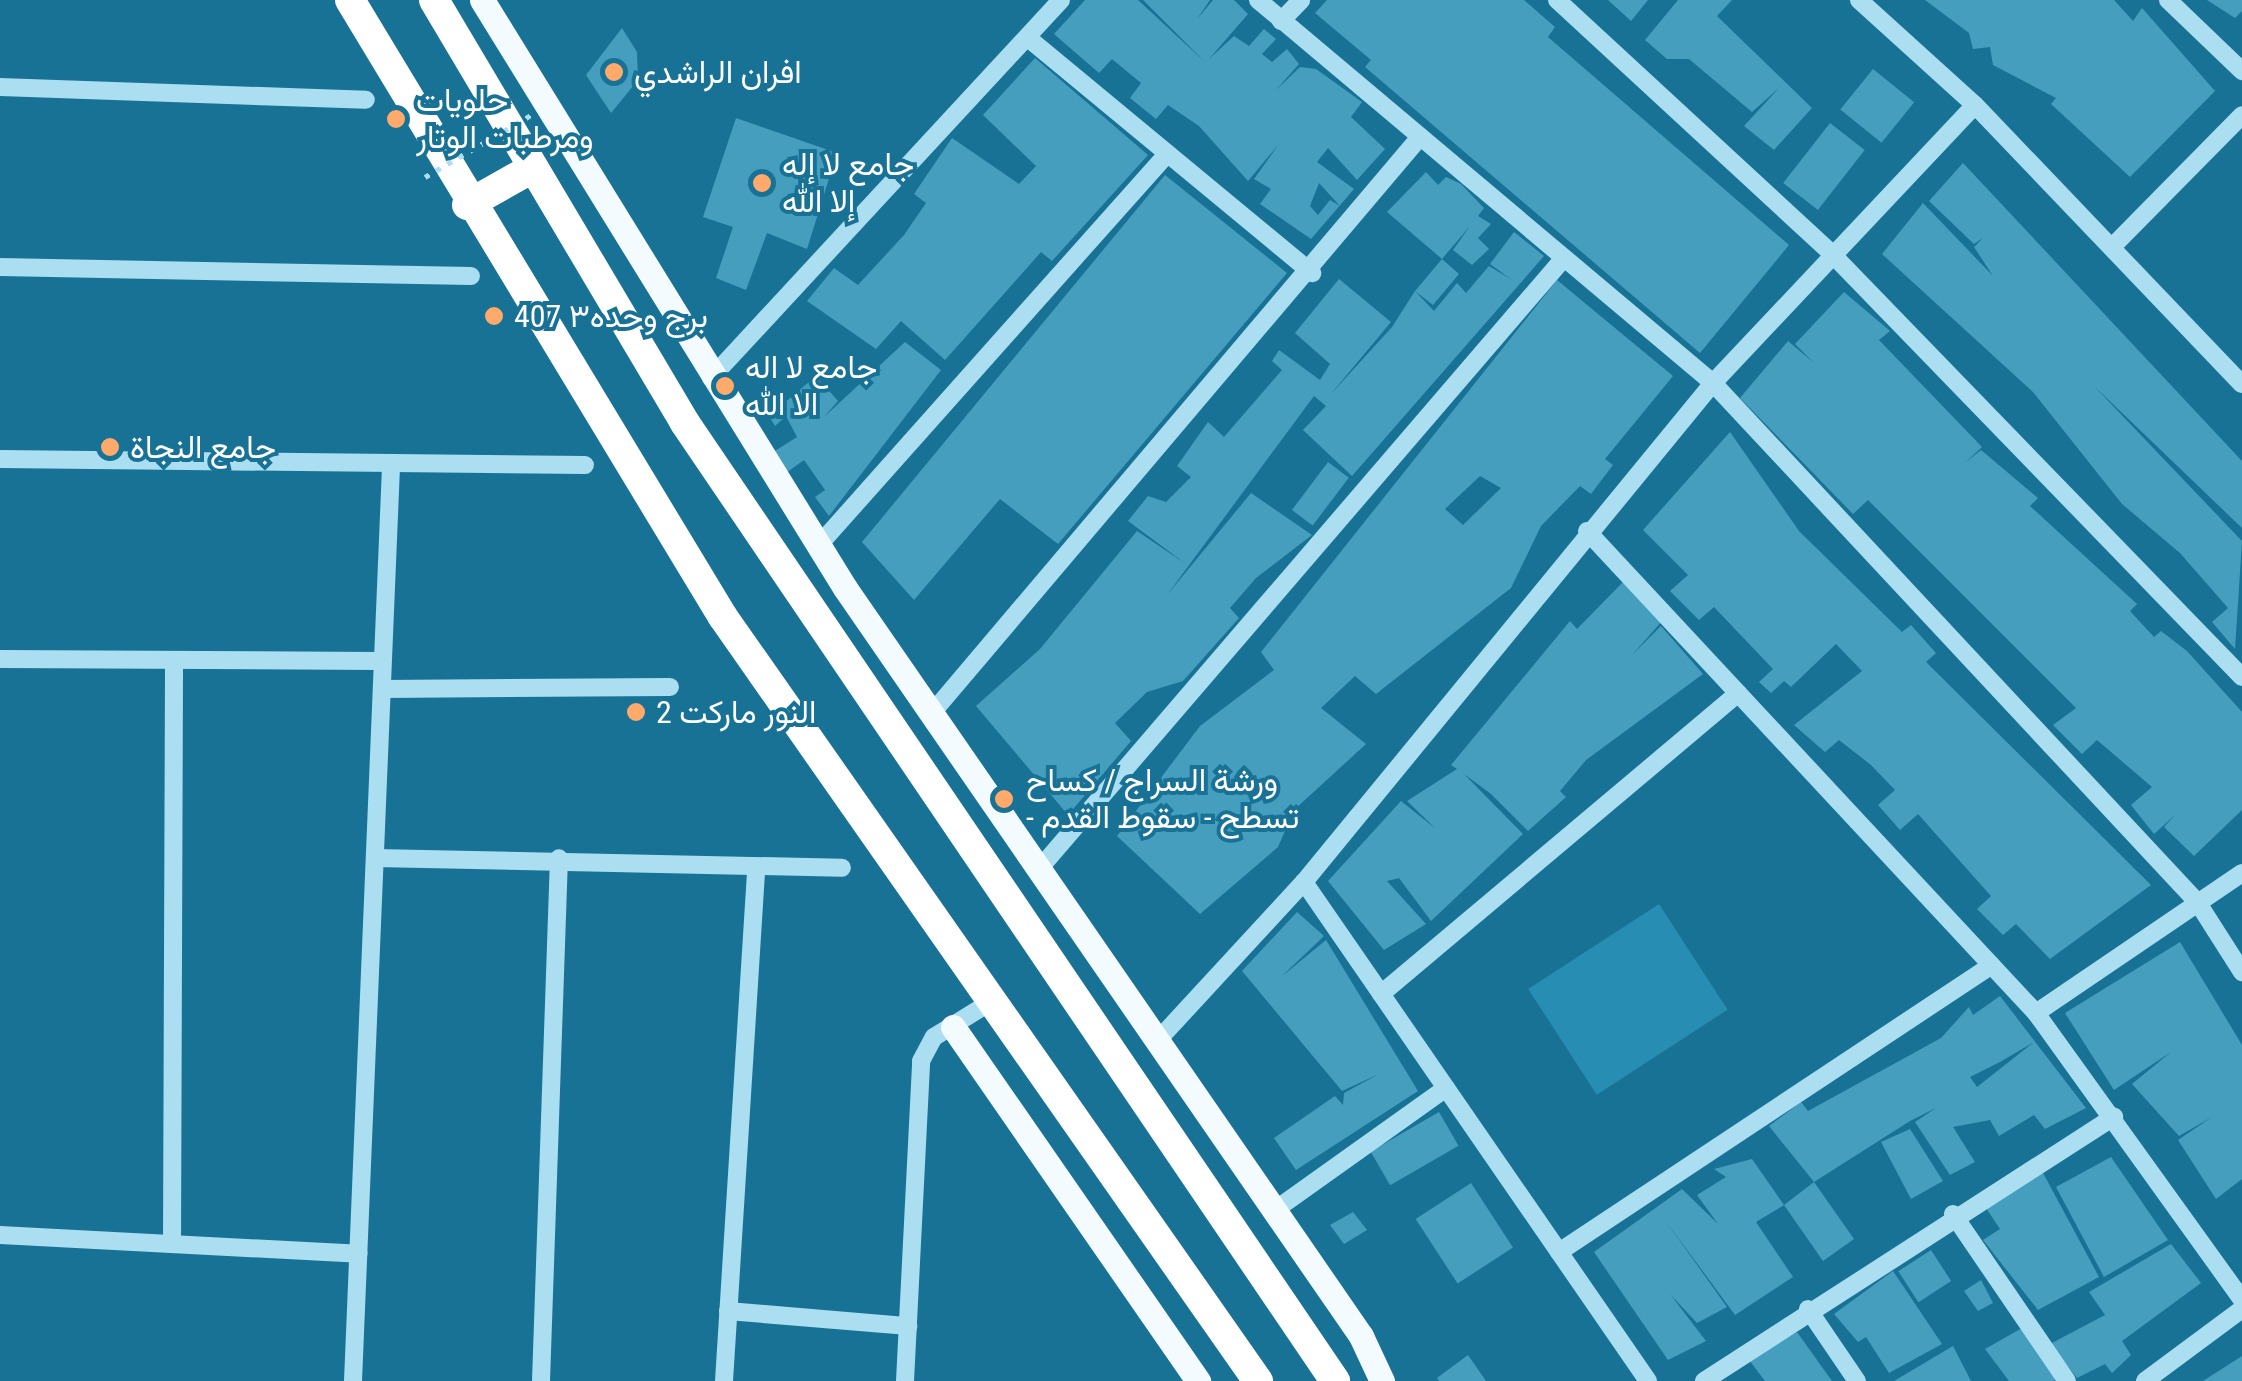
<!DOCTYPE html>
<html>
<head>
<meta charset="utf-8">
<style>
  body { margin:0 }
  #map { position:relative; width:2242px; height:1381px; overflow:hidden; background:#187296; font-family:"Roboto Condensed",Vazirmatn,sans-serif }
  div>[style] { position:absolute }
  [style*='--x'] { left:calc(var(--x)*1px); top:calc(var(--y)*1px); width:calc(var(--w)*1px); rotate:calc(var(--a)*1deg) }
  .green>* { inset:0; background:#288db2; transform-origin:0 0 }
  .building>* { inset:0; background:#459ebe; transform-origin:0 0 }
  .minor>* { height:18px; margin:-9px; padding:0 9px; transform-origin:9px; border-radius:9px; background:#abdef1 }
  .major>* { height:25px; margin:-12.5px; padding:0 12.5px; transform-origin:12.5px; border-radius:12.5px; background:#f4fbff }
  .highway>* { height:30px; margin:-15px; padding:0 15px; transform-origin:15px; border-radius:15px; background:#fff }
  .path-bridge>* { height:5px; margin-top:-2.5px; transform-origin:0; background:repeating-linear-gradient(90deg,#abdef1 0 5px,transparent 0 13px) }
  .dots>* { width:28px; height:28px; translate:-50% -50%; box-sizing:border-box; border:5px solid #187296; border-radius:50% }
  span { translate:-50% -50%; white-space:nowrap; text-align:center; line-height:1.15; -webkit-text-stroke:8px #187296; paint-order:stroke }
  .poi-label { font-size:32px; color:#fff }
  .left { translate:0 -50%; text-align:left }
</style>
</head>
<body>
<div id="map">
  <div class="green">
    <i style="left:1659px;top:904px;width:126px;height:156px;rotate:57deg"></i>
  </div>
  <div class="building">
    <i style="clip-path:polygon(evenodd,1085px 0,1138px 0,1206px 63px,1143px 0,1210px 0,1197px 19px,1213px 0,1234px 0,1248px 14px,1209px 59px,1234px 36px,1249px 46px,1264px 29px,1276px 39px,1262px 54px,1272px 62px,1287px 49px,1299px 64px,1276px 90px,1300px 67px,1316px 69px,1362px 102px,1351px 117px,1385px 149px,1357px 180px,1328px 148px,1317px 162px,1354px 189px,1311px 239px,1260px 204px,1271px 189px,1254px 179px,1279px 144px,1248px 181px,1199px 126px,1168px 105px,1156px 119px,1130px 98px,1141px 83px,1112px 59px,1099px 73px,1054px 34px,1085px 0,1319px 183px,1340px 206px,1330px 200px,1318px 215px,1310px 206px,1319px 183px)"></i>
    <i style="clip-path:polygon(1327px 0,1524px 0,1555px 27px,1548px 37px,1789px 245px,1700px 353px,1365px 67px,1371px 60px,1315px 13px)"></i>
    <i style="clip-path:polygon(1608px 0,1648px 0,1631px 21px)"></i>
    <i style="clip-path:polygon(1678px 0,1732px 0,1717px 16px,1812px 108px,1774px 150px,1744px 126px,1779px 88px,1752px 112px,1689px 59px,1667px 59px,1645px 40px)"></i>
    <i style="clip-path:polygon(1925px 0,2114px 0,2133px 21px,2142px 8px,2215px 91px,2130px 177px,2051px 104px,2056px 98px,1993px 65px,1990px 47px,1973px 49px,1969px 33px)"></i>
    <i style="clip-path:polygon(2207px 0,2242px 0,2242px 11px,2235px 18px)"></i>
    <i style="clip-path:polygon(622px 28px,637px 52px,638px 80px,611px 113px,586px 75px)"></i>
    <i style="clip-path:polygon(1035px 58px,1148px 155px,1052px 261px,1041px 252px,945px 360px,901px 321px,876px 349px,807px 301px,834px 268px,858px 285px,904px 235px,926px 203px,914px 194px,952px 138px,1019px 184px,1036px 166px,983px 115px)"></i>
    <i style="left:1873px;top:69px;width:53px;height:52px;rotate:39deg"></i>
    <i style="clip-path:polygon(736px 118px,837px 153px,807px 249px,767px 233px,746px 290px,716px 278px,733px 227px,703px 217px)"></i>
    <i style="left:1830px;top:123px;width:44px;height:76px;rotate:38deg"></i>
    <i style="clip-path:polygon(1963px 163px,2242px 461px,2242px 528px,2094px 386px,2242px 541px,2235px 649px,2212px 622px,2228px 608px,2180px 553px,2122px 504px,2033px 392px,1882px 254px,1923px 203px,1993px 276px,1974px 247px,1983px 238px,1974px 244px,1929px 201px)"></i>
    <i style="clip-path:polygon(1426px 172px,1438px 185px,1446px 177px,1461px 184px,1484px 208px,1478px 216px,1491px 224px,1478px 238px,1489px 249px,1472px 265px,1453px 250px,1470px 226px,1442px 259px,1387px 212px)"></i>
    <i style="clip-path:polygon(1165px 175px,1287px 273px,1058px 544px,1000px 499px,914px 600px,862px 542px)"></i>
    <i style="clip-path:polygon(1514px 232px,1544px 256px,1352px 476px,1303px 430px,1326px 406px,1314px 396px,1167px 595px,1251px 493px,1312px 535px,1256px 578px,1230px 608px,1239px 618px,1183px 681px,1147px 692px,1115px 723px,1131px 741px,1068px 815px,976px 706px,1040px 649px,1137px 531px,1186px 564px,1128px 521px,1148px 496px,1166px 502px,1191px 477px,1177px 466px,1208px 422px,1224px 437px,1282px 370px,1272px 361px,1279px 350px,1320px 380px,1330px 364px,1295px 333px,1339px 279px,1391px 322px,1330px 395px,1392px 327px,1415px 291px,1442px 259px,1459px 274px,1433px 305px,1415px 291px,1434px 311px,1457px 283px,1466px 293px,1489px 266px,1512px 280px,1490px 264px)"></i>
    <i style="clip-path:polygon(evenodd,1557px 280px,1673px 376px,1605px 459px,1613px 465px,1591px 494px,1580px 486px,1541px 526px,1511px 588px,1376px 694px,1355px 676px,1321px 708px,1366px 744px,1294px 810px,1278px 847px,1200px 914px,1117px 836px,1200px 726px,1274px 670px,1261px 652px,1557px 280px,1480px 476px,1501px 488px,1463px 525px,1445px 509px,1480px 476px)"></i>
    <i style="clip-path:polygon(1844px 292px,1890px 331px,1879px 340px,1982px 447px,1965px 463px,1981px 450px,2038px 498px,2030px 506px,2137px 604px,2130px 611px,2154px 637px,2161px 631px,2187px 651px,2242px 712px,2242px 810px,2194px 856px,2164px 827px,2175px 815px,2154px 834px,2131px 805px,2152px 787px,2097px 740px,2082px 754px,2053px 725px,2076px 708px,1868px 500px,1853px 514px,1740px 398px,1788px 341px,1814px 363px,1795px 344px)"></i>
    <i style="clip-path:polygon(905px 342px,941px 370px,829px 516px,815px 497px,825px 490px,804px 460px,786px 473px,770px 454px,797px 437px,786px 416px,775px 426px,769px 416px,816px 376px,838px 401px,824px 417px)"></i>
    <i style="clip-path:polygon(1730px 432px,1799px 531px,1902px 632px,1911px 625px,1936px 653px,1926px 662px,2151px 885px,2050px 959px,2016px 924px,2003px 935px,1977px 909px,1991px 896px,1918px 814px,1900px 830px,1878px 805px,1895px 790px,1871px 765px,1839px 740px,1825px 752px,1794px 725px,1862px 671px,1836px 644px,1791px 687px,1784px 681px,1771px 693px,1759px 682px,1773px 669px,1714px 607px,1699px 620px,1670px 591px,1688px 575px,1643px 530px)"></i>
    <i style="left:1328px;top:462px;width:26px;height:60px;rotate:37deg"></i>
    <i style="clip-path:polygon(1626px 579px,1663px 620px,1632px 655px,1661px 626px,1703px 674px,1586px 760px,1560px 791px,1566px 797px,1528px 831px,1491px 794px,1464px 774px,1523px 834px,1431px 921px,1399px 878px,1387px 881px,1426px 924px,1384px 950px,1328px 881px,1401px 801px,1436px 829px,1407px 801px,1457px 769px,1451px 765px,1570px 621px,1577px 629px)"></i>
    <i style="clip-path:polygon(1297px 912px,1324px 936px,1281px 977px,1326px 940px,1418px 1091px,1296px 1170px,1274px 1138px,1335px 1096px,1343px 1105px,1344px 1093px,1379px 1074px,1342px 1091px,1242px 971px)"></i>
    <i style="clip-path:polygon(2180px 942px,2242px 1045px,2242px 1179px,2216px 1199px,2178px 1140px,2212px 1117px,2179px 1136px,2132px 1084px,2171px 1052px,2114px 1090px,2065px 1013px)"></i>
    <i style="clip-path:polygon(evenodd,2000px 996px,2086px 1108px,2045px 1129px,2034px 1115px,1999px 1136px,1990px 1120px,1953px 1127px,1975px 1162px,1950px 1175px,1915px 1122px,1936px 1108px,1910px 1121px,1814px 1182px,1854px 1239px,1823px 1261px,1784px 1205px,1814px 1182px,1769px 1126px,1801px 1102px,1808px 1111px,1941px 1038px,1969px 1007px,1973px 1015px,2000px 996px,2034px 1042px,1977px 1087px,1970px 1077px,2000px 1062px,2034px 1042px)"></i>
    <i style="left:1439px;top:1112px;width:39px;height:79px;rotate:60deg"></i>
    <i style="clip-path:polygon(1910px 1129px,1943px 1181px,1911px 1199px,1881px 1142px)"></i>
    <i style="clip-path:polygon(2111px 1157px,2168px 1240px,2104px 1277px,2056px 1187px)"></i>
    <i style="clip-path:polygon(1752px 1159px,1784px 1205px,1756px 1222px,1793px 1277px,1735px 1315px,1665px 1220px,1727px 1307px,1697px 1323px,1670px 1294px,1706px 1341px,1668px 1360px,1594px 1252px,1682px 1189px,1718px 1224px,1697px 1195px,1726px 1177px,1714px 1169px)"></i>
    <i style="clip-path:polygon(2042px 1171px,2099px 1277px,2038px 1310px,1983px 1240px,2000px 1229px,1986px 1208px)"></i>
    <i style="left:1471px;top:1183px;width:77px;height:66px;rotate:57deg"></i>
    <i style="clip-path:polygon(1353px 1212px,1367px 1230px,1344px 1244px,1330px 1225px)"></i>
    <i style="clip-path:polygon(2171px 1244px,2201px 1283px,2122px 1341px,2131px 1355px,2112px 1373px,2105px 1364px,2077px 1378px,2050px 1344px,2105px 1315px,2089px 1292px)"></i>
    <i style="left:1931px;top:1250px;width:37px;height:39px;rotate:57deg"></i>
    <i style="clip-path:polygon(1893px 1271px,1942px 1344px,1889px 1373px,1866px 1337px,1858px 1342px,1834px 1314px)"></i>
    <i style="clip-path:polygon(1981px 1280px,1993px 1303px,1978px 1311px,1964px 1291px)"></i>
    <i style="clip-path:polygon(2022px 1328px,2056px 1379px,2054px 1381px,2009px 1381px,1985px 1349px)"></i>
    <i style="clip-path:polygon(1797px 1332px,1832px 1381px,1765px 1381px,1749px 1360px)"></i>
    <i style="clip-path:polygon(1953px 1346px,1971px 1381px,1894px 1381px)"></i>
    <i style="clip-path:polygon(1468px 1355px,1486px 1381px,1439px 1381px,1437px 1378px)"></i>
    <i style="clip-path:polygon(2242px 1356px,2242px 1381px,2203px 1381px)"></i>
  </div>
  <div class="minor">
    <i style="--x:1258;--y:0;--w:595;--a:40.09"></i>
    <i style="--x:1713;--y:383;--w:711;--a:46.99"></i>
    <i style="--x:2198;--y:903;--w:82;--a:57.5"></i>
    <i style="--x:1557;--y:0;--w:374;--a:42.7"></i>
    <i style="--x:1832;--y:254;--w:589;--a:45.89"></i>
    <i style="--x:1859;--y:0;--w:156;--a:42.2"></i>
    <i style="--x:1975;--y:105;--w:386;--a:46.3"></i>
    <i style="--x:2168;--y:0;--w:103;--a:43.8"></i>
    <i style="--x:1281;--y:21;--w:29;--a:-46"></i>
    <i style="--x:1028;--y:38;--w:369;--a:39.6"></i>
    <i style="--x:0;--y:87;--w:366;--a:2"></i>
    <i style="--x:2112;--y:247;--w:185;--a:-45.4"></i>
    <i style="--x:0;--y:267;--w:471;--a:1.1"></i>
    <i style="--x:711;--y:378;--w:515;--a:-47.2"></i>
    <i style="--x:0;--y:459;--w:585;--a:0.59"></i>
    <i style="--x:1587;--y:531;--w:659;--a:47.03"></i>
    <i style="--x:2036;--y:1013;--w:353;--a:54.3"></i>
    <i style="--x:818;--y:546;--w:525;--a:-48.32"></i>
    <i style="--x:0;--y:659;--w:378;--a:0.3"></i>
    <i style="--x:382;--y:689;--w:288;--a:-0.4"></i>
    <i style="--x:932;--y:713;--w:755;--a:-49.73"></i>
    <i style="--x:375;--y:858;--w:467;--a:1.2"></i>
    <i style="--x:1040;--y:868;--w:804;--a:-49.34"></i>
    <i style="--x:1304;--y:882;--w:606;--a:55.42"></i>
    <i style="--x:1381;--y:994;--w:467;--a:-40.1"></i>
    <i style="--x:2036;--y:1013;--w:249;--a:-34.2"></i>
    <i style="--x:1159;--y:1039;--w:214;--a:-47.3"></i>
    <i style="--x:1304;--y:882;--w:645;--a:-50.66"></i>
    <i style="--x:1713;--y:383;--w:382;--a:-46.7"></i>
    <i style="--x:1275;--y:1210;--w:210;--a:-35.5"></i>
    <i style="--x:1953;--y:1214;--w:202;--a:55.7"></i>
    <i style="--x:0;--y:1235;--w:359;--a:3"></i>
    <i style="--x:172;--y:1244;--w:582;--a:-89.8"></i>
    <i style="--x:1559;--y:1252;--w:519;--a:-33.54"></i>
    <i style="--x:1808;--y:1309;--w:87;--a:55.8"></i>
    <i style="--x:728;--y:1311;--w:181;--a:4.8"></i>
    <i style="--x:353;--y:1381;--w:916;--a:-87.62"></i>
    <i style="--x:541;--y:1381;--w:523;--a:-88.03"></i>
    <i style="--x:724;--y:1381;--w:509;--a:-86.4"></i>
    <i style="--x:905;--y:1381;--w:320;--a:-87.1"></i>
    <i style="--x:921;--y:1061;--w:27;--a:-62"></i>
    <i style="--x:934;--y:1037;--w:68;--a:-31.8"></i>
    <i style="--x:1704;--y:1381;--w:488;--a:-32.8"></i>
    <i style="--x:2145;--y:1381;--w:121;--a:-36.6"></i>
  </div>
  <div class="major">
    <i style="--x:482;--y:0;--w:691;--a:58.31"></i>
    <i style="--x:845;--y:588;--w:909;--a:55.4"></i>
    <i style="--x:1361;--y:1336;--w:50;--a:65"></i>
    <i style="--x:953;--y:1027;--w:431;--a:55.3"></i>
  </div>
  <div class="highway">
    <i style="--x:350;--y:0;--w:721;--a:58.85"></i>
    <i style="--x:723;--y:617;--w:933;--a:55"></i>
    <i style="--x:434;--y:0;--w:492;--a:59.3"></i>
    <i style="--x:685;--y:423;--w:1158;--a:55.84"></i>
    <i style="--x:467;--y:205;--w:73;--a:-29.4"></i>
  </div>
  <div class="path-bridge">
    <i style="--x:425;--y:177;--w:125;--a:-30.3"></i>
  </div>
  <div class="dots">
    <i style="left:614px;top:72px;background:#ffaa6a"></i>
    <i style="left:396px;top:119px;background:#ffaa6a"></i>
    <i style="left:762px;top:183px;background:#ffaa6a"></i>
    <i style="left:494px;top:316px;background:#ffaa6a"></i>
    <i style="left:725px;top:386px;background:#ffaa6a"></i>
    <i style="left:110px;top:447px;background:#ffaa6a"></i>
    <i style="left:636px;top:712px;background:#ffaa6a"></i>
    <i style="left:1004px;top:799px;background:#ffaa6a"></i>
  </div>
  <div class="poi-label">
    <span class="left" style="left:634px;top:72px">افران الراشدي</span>
    <span class="left" style="left:416px;top:119px">حلويات<br>ومرطبات الوتار</span>
    <span class="left" style="left:782px;top:183px">جامع لا إله<br>إلا الله</span>
    <span class="left" style="left:514px;top:316px">برج وحده٣ 407</span>
    <span class="left" style="left:745px;top:386px">جامع لا اله<br>الا الله</span>
    <span class="left" style="left:130px;top:447px">جامع النجاة</span>
    <span class="left" style="left:656px;top:712px">النور ماركت 2</span>
    <span class="left" style="left:1026px;top:799px">ورشة السراج / كساح<br>- تسطح - سقوط القدم</span>
  </div>
</div>
</body>
</html>
